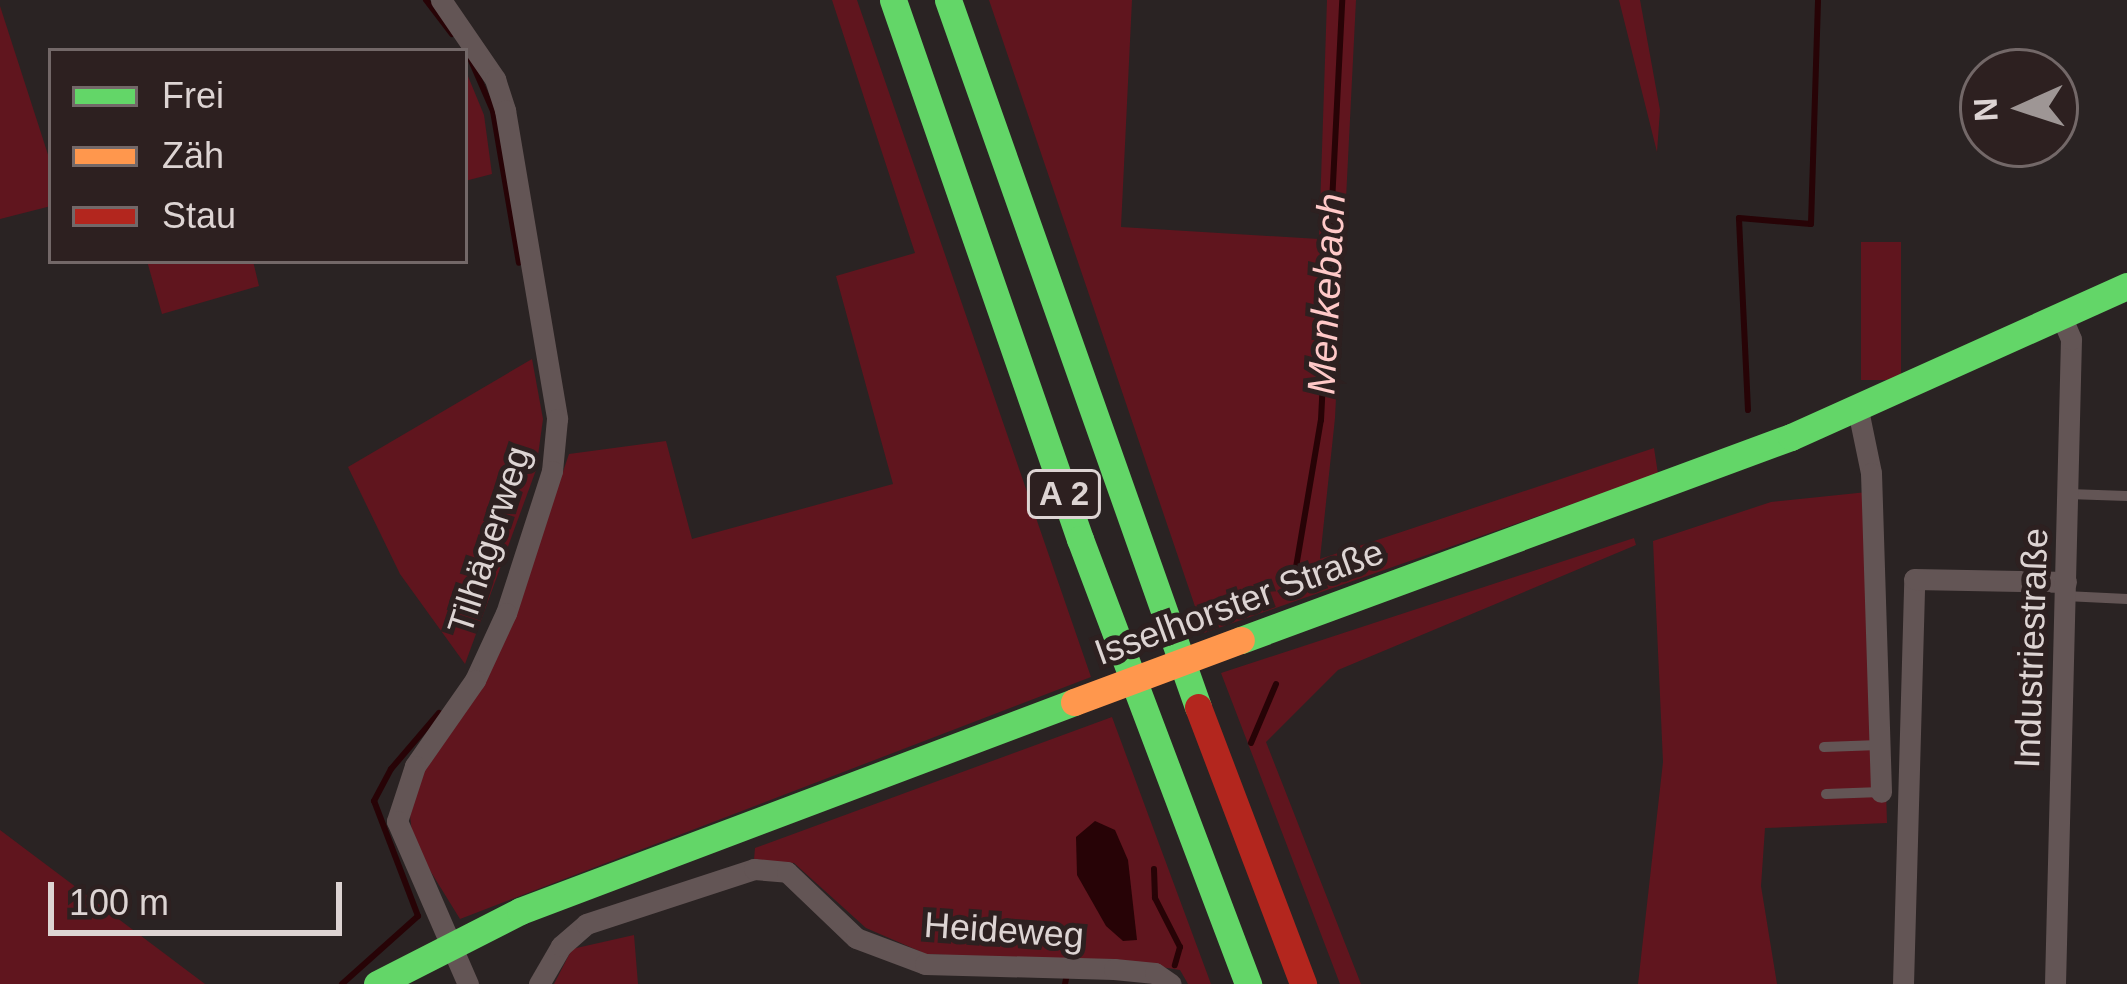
<!DOCTYPE html>
<html>
<head>
<meta charset="utf-8">
<style>
  body { margin:0 }
  #map { position:relative; width:2127px; height:984px; overflow:hidden; background:#2a2323; font-family:Helvetica,sans-serif }
  div>[style] { position:absolute }
  [style*='--x'] { left:calc(var(--x)*1px); top:calc(var(--y)*1px); width:calc(var(--w)*1px); rotate:calc(var(--a)*1deg) }
  .green>* { inset:0; background:#60151e; transform-origin:0 0 }
  .water>* { inset:0; background:#270306 }
  .stream>* { height:6px; margin:-3px; padding:0 3px; transform-origin:3px; border-radius:3px; background:#270306 }
  .lane>* { height:10px; margin:-5px; padding:0 5px; transform-origin:5px; border-radius:5px; background:#635555 }
  .street>* { height:21px; margin:-10.5px; padding:0 10.5px; transform-origin:10.5px; border-radius:10.5px; background:#635555 }
  .fast>* { height:27px; margin:-13.5px; padding:0 13.5px; transform-origin:13.5px; border-radius:13.5px; background:#63d668 }
  .jam>* { height:27px; margin:-13.5px; padding:0 13.5px; transform-origin:13.5px; border-radius:13.5px; background:#b3261e }
  .slow-bridge>* { height:27px; margin:-13.5px; padding:0 13.5px; transform-origin:13.5px; border-radius:13.5px; background:#ff974d }
  span { translate:-50% -50%; white-space:nowrap; text-align:center; line-height:1.15; -webkit-text-stroke:10px #2d2020; paint-order:stroke }
  .shield-label span { padding:3px 9px; background:#2d2020; border:3px solid; border-radius:9px; -webkit-text-stroke-width:0 }
  .shield-label { font-size:33px; color:#ddd4d3; font-weight:700 }
  .street-label { font-size:36px; color:#ddd4d3 }
  .water-label { font-size:39px; color:#ffc9c8; font-style:italic }
  .legend { position:absolute; left:48px; top:48px; width:420px; height:216px; box-sizing:border-box; background:#2d2020; border:3px solid #736868; margin:0; padding:15px 21px; list-style:none; font-size:36px; color:#ddd4d3 }
  .legend li { display:flex; align-items:center; gap:24px; height:60px }
  .legend b { width:60px; border:3px solid #736868 }
  .north { position:absolute; left:1959px; top:48px; width:120px; height:120px; box-sizing:border-box; background:#2d2020; border:3px solid #736868; border-radius:50%; rotate:267deg; font-size:33px; font-weight:700; line-height:48px; text-align:center; color:#ddd4d3 }
  .north::after { content:''; display:block; margin:auto; width:42px; height:54px; background:#9e9695; clip-path:polygon(50% 0,100% 100%,50% 72%,0 100%) }
  .scale { position:absolute; left:48px; top:882px; width:294px; height:54px; box-sizing:border-box; border:6px solid #ddd4d3; border-top:0; padding-left:15px; font-size:36px; line-height:42px; white-space:nowrap; color:#ddd4d3; -webkit-text-stroke:9px #2d2020; paint-order:stroke }
</style>
</head>
<body>
<div id="map">
  <div class="green">
    <i style="clip-path:polygon(832px 0,857px 0,1091px 677px,460px 919px,413px 843px,408px 796px,513px 617px,569px 454px,666px 441px,692px 539px,893px 484px,836px 276px,915px 253px)"></i>
    <i style="clip-path:polygon(989px 0,1132px 0,1121px 227px,1319px 239px,1327px 0,1356px 0,1335px 418px,1320px 559px,1654px 448px,1658px 474px,1204px 633px)"></i>
    <i style="clip-path:polygon(1619px 0,1640px 0,1660px 110px,1657px 152px)"></i>
    <i style="clip-path:polygon(0 6px,51px 164px,51px 206px,0 219px)"></i>
    <i style="clip-path:polygon(465px 69px,484px 115px,492px 174px,465px 181px)"></i>
    <i style="left:1861px;top:242px;width:40px;height:138px"></i>
    <i style="clip-path:polygon(147px 261px,253px 261px,259px 286px,162px 314px)"></i>
    <i style="clip-path:polygon(532px 359px,543px 419px,536px 470px,465px 664px,400px 574px,348px 467px)"></i>
    <i style="clip-path:polygon(1877px 491px,1887px 823px,1765px 828px,1761px 886px,1777px 984px,1638px 984px,1663px 762px,1653px 541px,1771px 502px)"></i>
    <i style="clip-path:polygon(1634px 538px,1636px 545px,1338px 670px,1266px 742px,1361px 984px,1340px 984px,1221px 673px)"></i>
    <i style="clip-path:polygon(1112px 717px,1211px 984px,1188px 984px,1180px 970px,1155px 966px,926px 954px,866px 928px,794px 863px,754px 860px,755px 848px)"></i>
    <i style="clip-path:polygon(0 830px,205px 984px,0 984px)"></i>
    <i style="clip-path:polygon(634px 935px,638px 984px,554px 984px,572px 949px)"></i>
  </div>
  <div class="water">
    <i style="clip-path:polygon(1095px 821px,1115px 830px,1128px 860px,1137px 940px,1123px 941px,1106px 926px,1077px 875px,1076px 837px)"></i>
  </div>
  <div class="stream">
    <i style="--x:426;--y:0;--w:43;--a:52.6"></i>
    <i style="--x:470;--y:58;--w:58;--a:66.5"></i>
    <i style="--x:493;--y:111;--w:154;--a:80.3"></i>
    <i style="--x:1748;--y:410;--w:192;--a:-92.7"></i>
    <i style="--x:1739;--y:218;--w:72;--a:4.8"></i>
    <i style="--x:1811;--y:224;--w:224;--a:-88.2"></i>
    <i style="--x:1293;--y:585;--w:167;--a:-80.4"></i>
    <i style="--x:1321;--y:420;--w:421;--a:-87.1"></i>
    <i style="--x:1251;--y:743;--w:64;--a:-67"></i>
    <i style="--x:1154;--y:869;--w:29;--a:88"></i>
    <i style="--x:1155;--y:898;--w:55;--a:63"></i>
    <i style="--x:1180;--y:947;--w:19;--a:106"></i>
    <i style="--x:342;--y:984;--w:102;--a:-41.8"></i>
    <i style="--x:418;--y:916;--w:123;--a:-110.9"></i>
    <i style="--x:374;--y:801;--w:36;--a:-62"></i>
    <i style="--x:391;--y:769;--w:74;--a:-49.4"></i>
    <i style="--x:1065;--y:984;--w:5;--a:-79"></i>
  </div>
  <div class="lane">
    <i style="--x:2068;--y:494;--w:59;--a:1.9"></i>
    <i style="--x:2065;--y:596;--w:62;--a:2.8"></i>
    <i style="--x:1824;--y:747;--w:55;--a:-2.1"></i>
    <i style="--x:1826;--y:794;--w:55;--a:-2.1"></i>
  </div>
  <div class="street">
    <i style="--x:441;--y:0;--w:96;--a:55.6"></i>
    <i style="--x:495;--y:79;--w:33;--a:72"></i>
    <i style="--x:505;--y:110;--w:313;--a:80.4"></i>
    <i style="--x:557;--y:419;--w:52;--a:95.5"></i>
    <i style="--x:552;--y:471;--w:149;--a:107.9"></i>
    <i style="--x:506;--y:613;--w:74;--a:114.8"></i>
    <i style="--x:475;--y:680;--w:105;--a:124.9"></i>
    <i style="--x:415;--y:766;--w:58;--a:108.1"></i>
    <i style="--x:397;--y:821;--w:178;--a:66.5"></i>
    <i style="--x:1858;--y:410;--w:64;--a:78.3"></i>
    <i style="--x:1871;--y:473;--w:319;--a:88.2"></i>
    <i style="--x:539;--y:984;--w:44;--a:-59.9"></i>
    <i style="--x:561;--y:946;--w:33;--a:-41"></i>
    <i style="--x:586;--y:924;--w:177;--a:-18.1"></i>
    <i style="--x:754;--y:869;--w:33;--a:5"></i>
    <i style="--x:787;--y:872;--w:95;--a:43.7"></i>
    <i style="--x:856;--y:938;--w:74;--a:20.6"></i>
    <i style="--x:925;--y:964;--w:189;--a:1.5"></i>
    <i style="--x:1114;--y:969;--w:41;--a:5.6"></i>
    <i style="--x:1155;--y:973;--w:19;--a:35"></i>
    <i style="--x:1903;--y:984;--w:405;--a:-88.4"></i>
    <i style="--x:1914;--y:579;--w:152;--a:1.1"></i>
    <i style="--x:2055;--y:984;--w:645;--a:-88.58"></i>
    <i style="--x:2071;--y:339;--w:25;--a:-113"></i>
  </div>
  <div class="fast">
    <i style="--x:893;--y:0;--w:571;--a:70.87"></i>
    <i style="--x:1080;--y:539;--w:476;--a:69.3"></i>
    <i style="--x:948;--y:0;--w:750;--a:70.53"></i>
    <i style="--x:1241;--y:640;--w:586;--a:-20.26"></i>
    <i style="--x:1791;--y:437;--w:368;--a:-24.2"></i>
    <i style="--x:377;--y:984;--w:161;--a:-27"></i>
    <i style="--x:520;--y:911;--w:592;--a:-20.67"></i>
  </div>
  <div class="jam">
    <i style="--x:1198;--y:707;--w:296;--a:69.2"></i>
  </div>
  <div class="slow-bridge">
    <i style="--x:1074;--y:702;--w:178;--a:-20.4"></i>
  </div>
  <div class="shield-label">
    <span style="left:1064px;top:494px">A 2</span>
  </div>
  <div class="street-label">
    <span style="left:489px;top:540px;rotate:-72deg">Tilhägerweg</span>
    <span style="left:1239px;top:602px;rotate:-20deg">Isselhorster Straße</span>
    <span style="left:2031px;top:648px;rotate:-88deg">Industriestraße</span>
    <span style="left:1004px;top:930px;rotate:4deg">Heideweg</span>
  </div>
  <div class="water-label">
    <span style="left:1327px;top:294px;rotate:-87deg">Menkebach</span>
  </div>
  <ul class="legend">
  <li><b style="height:15px;background:#63d668"></b>Frei</li>
  <li><b style="height:15px;background:#ff974d"></b>Zäh</li>
  <li><b style="height:15px;background:#b3261e"></b>Stau</li>
  </ul>
  <div class="north">N</div>
  <div class="scale">100 m</div>
</div>
</body>
</html>
